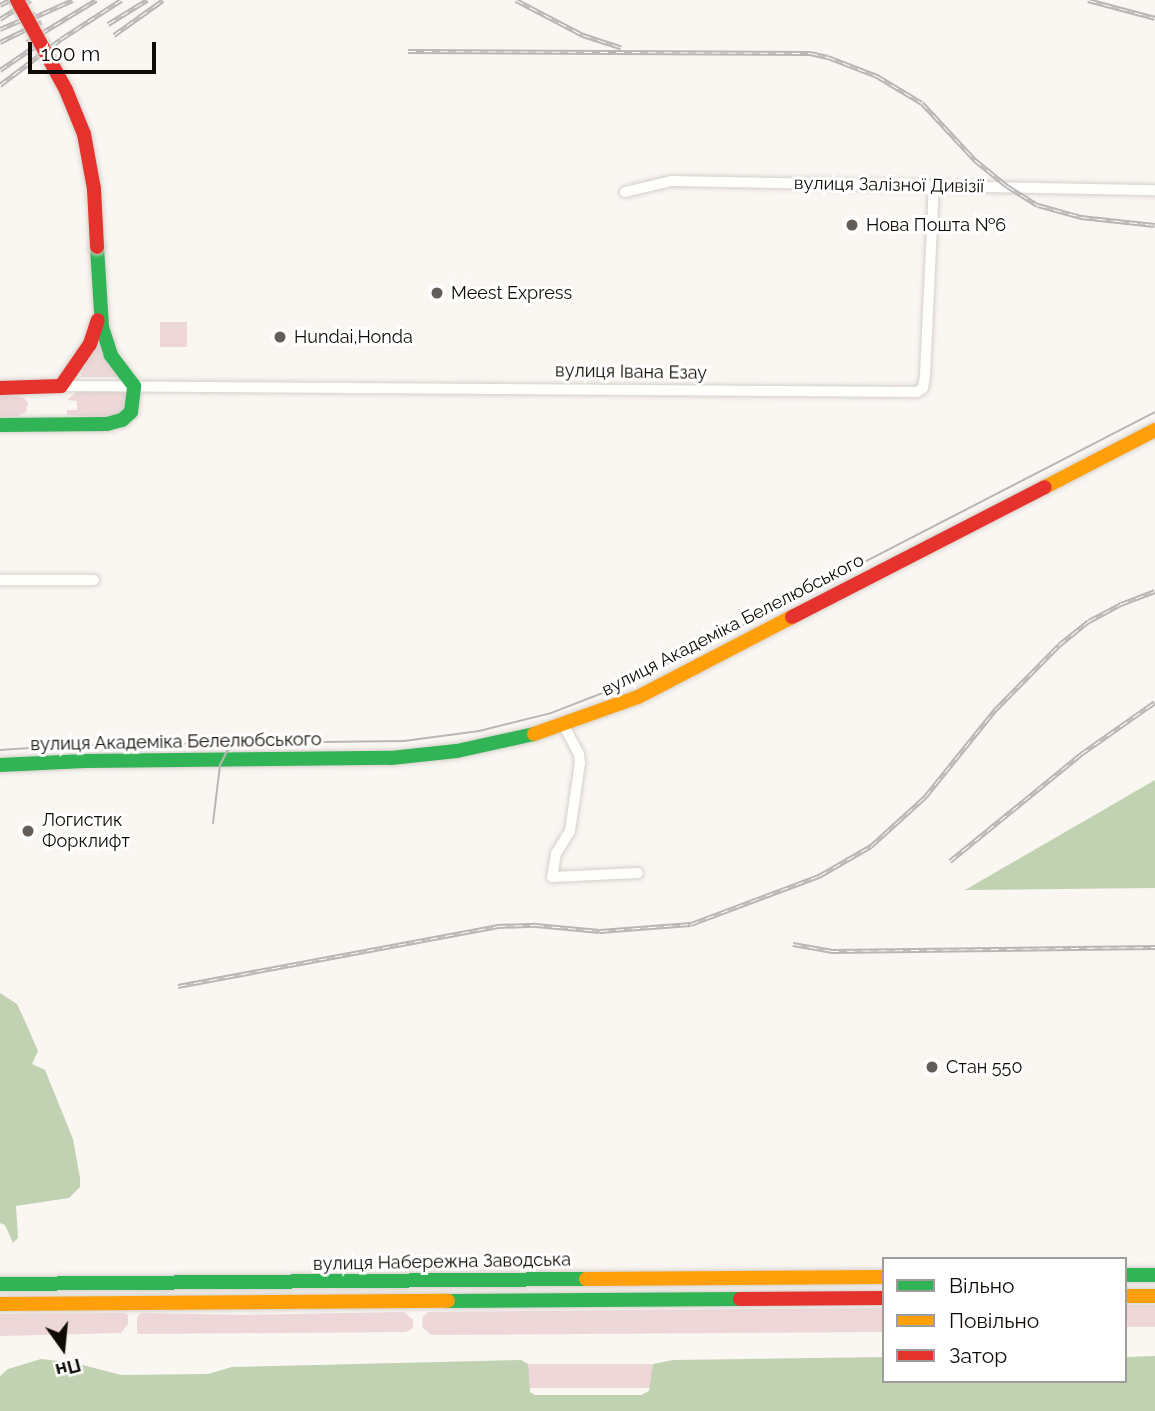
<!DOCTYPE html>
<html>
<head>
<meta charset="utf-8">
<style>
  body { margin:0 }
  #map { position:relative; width:1155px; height:1411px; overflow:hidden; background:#faf6f2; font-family:Raleway,sans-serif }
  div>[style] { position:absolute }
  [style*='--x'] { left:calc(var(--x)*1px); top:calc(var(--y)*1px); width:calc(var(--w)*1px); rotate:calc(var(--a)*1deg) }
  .green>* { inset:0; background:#edd7d9; transform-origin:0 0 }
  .water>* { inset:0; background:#c1d2b2 }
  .roads { filter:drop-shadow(0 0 2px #d5d0ca) drop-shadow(0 0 2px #d5d0ca) }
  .street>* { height:10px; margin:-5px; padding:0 5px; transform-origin:5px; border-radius:5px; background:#fefefd }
  .fast>* { height:14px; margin:-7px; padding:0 7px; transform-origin:7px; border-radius:7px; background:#30b455 }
  .slow>* { height:14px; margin:-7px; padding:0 7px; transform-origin:7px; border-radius:7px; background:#ff9f0a }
  .jam>* { height:14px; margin:-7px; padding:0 7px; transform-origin:7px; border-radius:7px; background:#e5322d }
  .tram>* { height:2px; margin:-1px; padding:0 1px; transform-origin:1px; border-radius:1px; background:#b8b7b6 }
  .rail>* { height:5px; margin-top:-2.5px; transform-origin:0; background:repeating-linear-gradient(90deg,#fff 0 8px,#b8b7b6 0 16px); box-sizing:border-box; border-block:2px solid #b8b7b6 }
  .bridges { filter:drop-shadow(0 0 2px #d5d0ca) drop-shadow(0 0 2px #d5d0ca) }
  .jam-bridge>* { height:14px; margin:-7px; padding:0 7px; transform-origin:7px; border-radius:7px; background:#e5322d }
  .dots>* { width:19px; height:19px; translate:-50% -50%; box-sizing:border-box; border:4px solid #fff; border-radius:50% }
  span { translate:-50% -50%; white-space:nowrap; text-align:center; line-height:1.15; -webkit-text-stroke:6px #fff; paint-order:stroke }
  .street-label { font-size:18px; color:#100b05 }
  .poi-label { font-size:18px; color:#100b05 }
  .left { translate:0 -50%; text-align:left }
  .legend { position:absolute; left:882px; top:1257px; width:245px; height:126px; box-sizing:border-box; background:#fff; border:2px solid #9f9d9b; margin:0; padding:9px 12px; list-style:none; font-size:21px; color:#100b05 }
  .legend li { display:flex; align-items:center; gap:14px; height:35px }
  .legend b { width:35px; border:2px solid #9f9d9b }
  .north { position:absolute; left:28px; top:1313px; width:70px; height:70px; -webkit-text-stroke:5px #fff; paint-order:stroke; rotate:165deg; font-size:19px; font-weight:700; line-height:28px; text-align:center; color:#100b05 }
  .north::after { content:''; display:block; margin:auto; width:24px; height:32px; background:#100b05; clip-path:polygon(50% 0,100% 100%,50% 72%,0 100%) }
  .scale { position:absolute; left:28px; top:42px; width:128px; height:32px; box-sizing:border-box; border:4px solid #100b05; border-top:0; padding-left:9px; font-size:21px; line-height:24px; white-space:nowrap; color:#100b05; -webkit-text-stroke:5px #fff; paint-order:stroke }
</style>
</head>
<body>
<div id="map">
  <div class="green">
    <i style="left:160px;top:322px;width:27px;height:25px"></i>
    <i style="clip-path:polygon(99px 343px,105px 357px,120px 377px,81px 377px,81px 372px)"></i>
    <i style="clip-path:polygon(79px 390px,127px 391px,125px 408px,110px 418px,67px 415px,67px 410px,77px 410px,77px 401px,67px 400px)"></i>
    <i style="clip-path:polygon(0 394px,23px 397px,28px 403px,26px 412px,18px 416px,0 417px)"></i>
    <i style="left:1125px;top:1305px;width:30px;height:22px"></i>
    <i style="clip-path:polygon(884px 1308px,884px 1332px,431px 1335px,422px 1327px,423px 1316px,429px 1312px)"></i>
    <i style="clip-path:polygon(404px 1312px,413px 1320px,413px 1328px,406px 1332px,137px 1334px,137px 1317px,142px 1313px,242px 1315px)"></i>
    <i style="clip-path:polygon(124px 1313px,128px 1315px,128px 1324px,121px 1333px,0 1336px,0 1314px)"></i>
    <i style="left:528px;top:1364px;width:125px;height:24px"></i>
  </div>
  <div class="water">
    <i style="clip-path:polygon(1155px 780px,1155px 888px,965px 890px)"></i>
    <i style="clip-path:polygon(0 993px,17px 1004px,24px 1019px,38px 1051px,32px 1064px,45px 1070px,73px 1139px,80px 1178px,80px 1187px,69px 1198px,16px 1206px,18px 1238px,13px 1243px,5px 1225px,0 1223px)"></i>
    <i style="clip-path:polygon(1155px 1356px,1155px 1411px,0 1411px,0 1376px,8px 1369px,41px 1359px,75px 1363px,121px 1375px,208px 1374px,232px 1367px,521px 1360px,528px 1364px,530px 1392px,535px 1395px,641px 1395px,649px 1391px,653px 1364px,673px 1360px,884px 1357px,884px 1381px,1125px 1381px,1125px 1357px)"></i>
  </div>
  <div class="roads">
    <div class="street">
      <i style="--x:625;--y:192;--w:47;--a:-13.4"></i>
      <i style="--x:671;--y:181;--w:484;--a:1.1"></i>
      <i style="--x:61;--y:386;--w:856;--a:0.4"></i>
      <i style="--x:917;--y:392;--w:7;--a:-34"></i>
      <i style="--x:923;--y:388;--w:13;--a:-81"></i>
      <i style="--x:925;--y:375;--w:190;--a:-87.3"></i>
      <i style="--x:0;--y:580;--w:94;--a:0"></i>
      <i style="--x:564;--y:726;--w:32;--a:62"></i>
      <i style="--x:579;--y:754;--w:9;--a:84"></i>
      <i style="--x:580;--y:763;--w:69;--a:98.4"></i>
      <i style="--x:570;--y:831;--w:26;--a:122"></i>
      <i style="--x:556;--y:853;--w:24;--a:99"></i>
      <i style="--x:552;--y:877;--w:86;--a:-2.7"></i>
    </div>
    <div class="fast">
      <i style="--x:0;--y:425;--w:107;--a:-0.5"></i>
      <i style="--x:107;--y:424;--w:16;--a:-15"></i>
      <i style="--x:122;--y:420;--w:12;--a:-42"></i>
      <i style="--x:131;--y:412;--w:26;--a:-83"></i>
      <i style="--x:134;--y:386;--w:39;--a:-127"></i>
      <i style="--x:111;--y:355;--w:29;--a:-108"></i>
      <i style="--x:102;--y:327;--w:80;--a:-93.6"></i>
      <i style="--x:0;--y:765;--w:85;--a:-2.7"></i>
      <i style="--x:85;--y:761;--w:306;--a:-0.6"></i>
      <i style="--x:391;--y:758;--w:66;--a:-6.1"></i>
      <i style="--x:457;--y:751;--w:79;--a:-12.4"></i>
      <i style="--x:1125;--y:1275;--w:30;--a:0"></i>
      <i style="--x:0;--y:1284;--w:586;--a:-0.49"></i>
      <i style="--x:448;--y:1301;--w:292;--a:-0.4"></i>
    </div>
    <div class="slow">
      <i style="--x:1045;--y:487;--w:124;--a:-27.4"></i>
      <i style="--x:534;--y:734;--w:110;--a:-19.6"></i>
      <i style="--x:638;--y:697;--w:174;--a:-27.5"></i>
      <i style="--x:586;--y:1279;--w:298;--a:-0.4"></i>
      <i style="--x:1125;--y:1296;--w:30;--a:0"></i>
      <i style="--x:0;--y:1304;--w:448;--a:-0.4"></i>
    </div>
    <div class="jam">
      <i style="--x:0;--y:388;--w:61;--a:-1.9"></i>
      <i style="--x:61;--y:386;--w:51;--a:-55.4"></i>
      <i style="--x:90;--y:344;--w:25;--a:-72"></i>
      <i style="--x:792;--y:617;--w:284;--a:-27.2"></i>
      <i style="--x:740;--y:1299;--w:144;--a:-0.4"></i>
    </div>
  </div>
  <div class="tram">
    <i style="--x:0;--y:750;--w:74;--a:-3.9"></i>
    <i style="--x:74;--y:745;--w:330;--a:-0.7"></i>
    <i style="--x:404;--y:741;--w:76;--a:-7.6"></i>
    <i style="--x:479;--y:731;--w:74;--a:-14"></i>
    <i style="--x:551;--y:713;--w:91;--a:-21.2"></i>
    <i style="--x:636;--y:680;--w:584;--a:-27.31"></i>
    <i style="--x:213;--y:823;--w:58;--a:-83.1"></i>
    <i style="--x:220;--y:765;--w:16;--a:-63"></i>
    <i style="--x:227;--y:751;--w:14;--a:-39"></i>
  </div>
  <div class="rail">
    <i style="--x:516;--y:0;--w:76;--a:27.6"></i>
    <i style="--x:583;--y:35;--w:40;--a:18"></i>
    <i style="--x:1088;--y:0;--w:69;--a:15"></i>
    <i style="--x:0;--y:5;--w:11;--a:-27"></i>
    <i style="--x:0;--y:19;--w:36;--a:-32"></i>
    <i style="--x:28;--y:20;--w:49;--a:-24"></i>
    <i style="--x:108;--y:24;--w:46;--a:-31.6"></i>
    <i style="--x:0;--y:29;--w:39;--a:-23"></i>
    <i style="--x:114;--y:35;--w:60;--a:-35.5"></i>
    <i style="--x:0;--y:42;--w:46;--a:-26"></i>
    <i style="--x:27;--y:42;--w:81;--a:-31.3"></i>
    <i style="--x:408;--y:51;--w:402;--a:0.3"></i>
    <i style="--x:810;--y:53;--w:18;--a:13"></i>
    <i style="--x:828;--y:57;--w:53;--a:21.2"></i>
    <i style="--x:877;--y:76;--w:52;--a:31"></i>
    <i style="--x:922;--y:103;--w:78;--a:47.1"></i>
    <i style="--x:975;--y:160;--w:41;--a:39.1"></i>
    <i style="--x:1007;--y:186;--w:36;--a:32"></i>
    <i style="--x:1038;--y:205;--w:45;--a:15.6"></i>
    <i style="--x:1081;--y:217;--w:74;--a:6.2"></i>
    <i style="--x:0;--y:70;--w:50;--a:-34.3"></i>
    <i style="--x:0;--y:85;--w:76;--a:-37"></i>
    <i style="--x:61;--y:39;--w:72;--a:-33"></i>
    <i style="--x:950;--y:861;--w:169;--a:-39.2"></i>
    <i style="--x:1081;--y:754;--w:90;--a:-35.1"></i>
    <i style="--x:793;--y:944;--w:39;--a:10"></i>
    <i style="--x:831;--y:951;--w:324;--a:-0.7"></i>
    <i style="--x:178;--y:986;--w:326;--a:-10.6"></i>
    <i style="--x:498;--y:926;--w:38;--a:-2"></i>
    <i style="--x:536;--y:925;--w:64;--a:5.4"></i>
    <i style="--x:600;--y:931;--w:91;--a:-4.4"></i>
    <i style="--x:691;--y:924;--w:137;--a:-20.6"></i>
    <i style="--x:819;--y:876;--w:60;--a:-30"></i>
    <i style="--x:871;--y:846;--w:73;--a:-42.2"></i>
    <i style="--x:925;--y:797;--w:112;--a:-51.2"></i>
    <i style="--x:995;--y:710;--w:91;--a:-45.4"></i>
    <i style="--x:1059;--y:645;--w:38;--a:-39"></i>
    <i style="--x:1089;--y:621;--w:36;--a:-28"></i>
    <i style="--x:1121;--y:604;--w:36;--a:-21"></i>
  </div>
  <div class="bridges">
    <div class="jam-bridge">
      <i style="--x:17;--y:0;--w:102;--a:61.4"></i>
      <i style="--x:66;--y:90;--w:48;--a:67.8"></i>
      <i style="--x:84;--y:134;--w:56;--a:79.7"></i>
      <i style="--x:94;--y:189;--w:58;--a:87"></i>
    </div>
  </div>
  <div class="dots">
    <i style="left:852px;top:225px;background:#625d58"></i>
    <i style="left:437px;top:293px;background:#625d58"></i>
    <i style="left:280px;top:337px;background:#625d58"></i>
    <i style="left:28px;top:831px;background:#625d58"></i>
    <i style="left:932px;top:1067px;background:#625d58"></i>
  </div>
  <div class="street-label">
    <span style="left:889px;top:185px;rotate:1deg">вулиця Залізної Дивізії</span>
    <span style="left:631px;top:372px;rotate:1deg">вулиця Івана Езау</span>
    <span style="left:733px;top:625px;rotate:-27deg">вулиця Академіка Белелюбського</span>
    <span style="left:176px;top:742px;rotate:-1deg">вулиця Академіка Белелюбського</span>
    <span style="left:442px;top:1262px;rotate:-1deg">вулиця Набережна Заводська</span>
  </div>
  <div class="poi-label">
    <span class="left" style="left:866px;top:225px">Нова Пошта №6</span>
    <span class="left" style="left:451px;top:293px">Meest Express</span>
    <span class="left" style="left:294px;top:337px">Hundai,Honda</span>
    <span class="left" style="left:42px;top:831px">Логистик<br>Форклифт</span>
    <span class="left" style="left:946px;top:1067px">Стан 550</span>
  </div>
  <ul class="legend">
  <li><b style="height:9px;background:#30b455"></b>Вільно</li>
  <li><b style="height:9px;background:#ff9f0a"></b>Повільно</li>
  <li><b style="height:9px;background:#e5322d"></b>Затор</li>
  </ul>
  <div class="north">Пн</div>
  <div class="scale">100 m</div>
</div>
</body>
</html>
